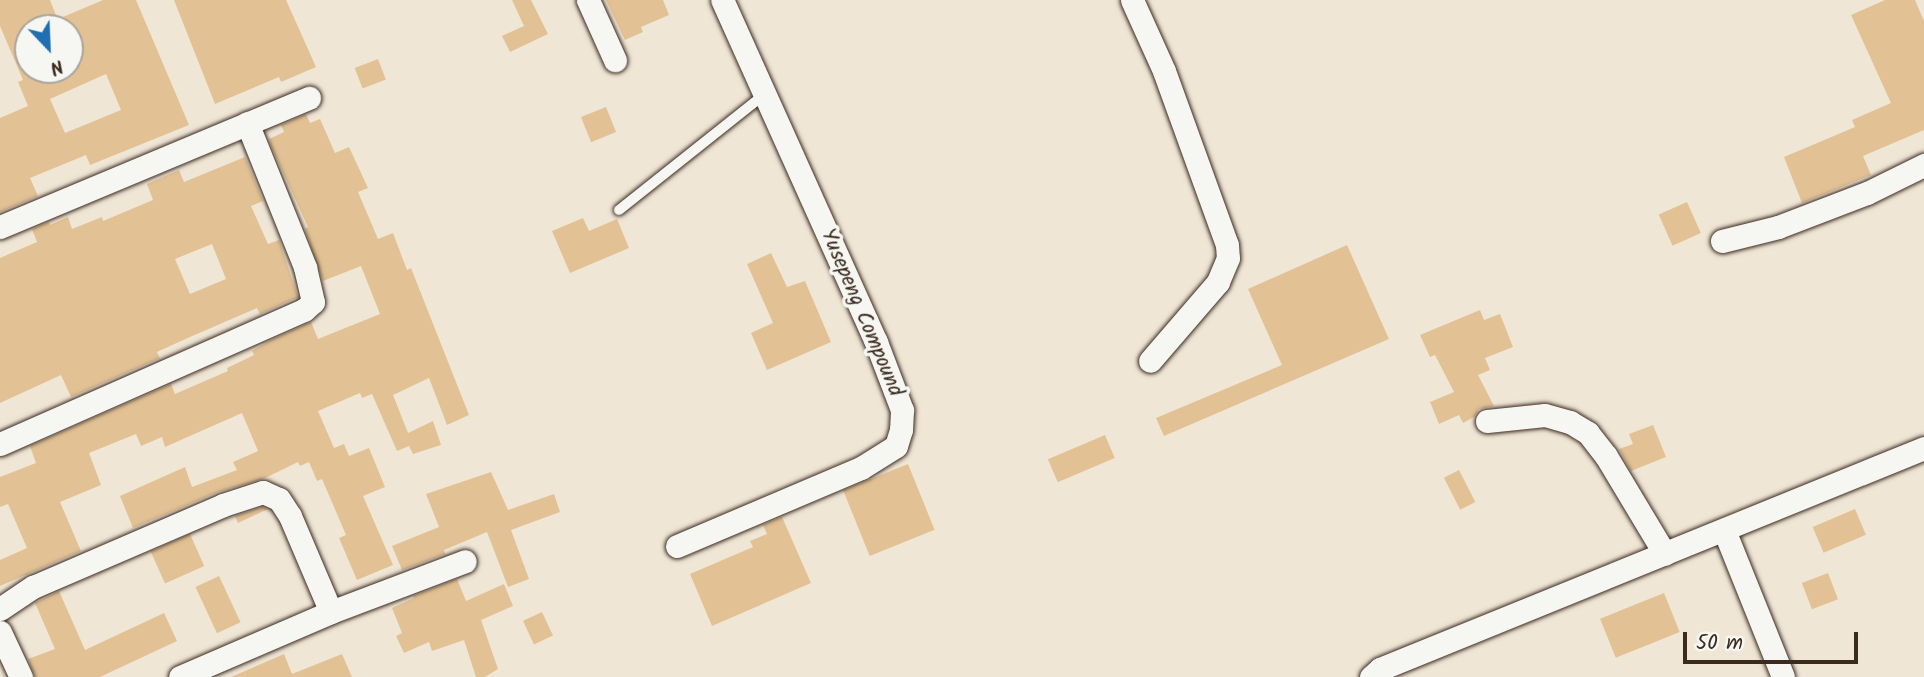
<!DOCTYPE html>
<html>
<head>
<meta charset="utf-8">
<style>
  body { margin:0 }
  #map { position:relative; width:1924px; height:677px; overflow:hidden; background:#f0e6d6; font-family:Kalam,sans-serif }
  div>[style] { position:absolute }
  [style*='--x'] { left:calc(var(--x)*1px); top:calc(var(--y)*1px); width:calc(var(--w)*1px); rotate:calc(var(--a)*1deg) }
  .building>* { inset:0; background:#e2c295; transform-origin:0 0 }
  .roads { filter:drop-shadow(0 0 2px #3b2a1e) drop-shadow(0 0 2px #3b2a1e) }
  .service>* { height:10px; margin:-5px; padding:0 5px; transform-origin:5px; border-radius:5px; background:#f6f6f2 }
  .minor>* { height:23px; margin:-11.5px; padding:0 11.5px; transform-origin:11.5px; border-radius:11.5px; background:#f6f6f2 }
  span { translate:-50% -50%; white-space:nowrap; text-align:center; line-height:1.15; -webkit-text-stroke:7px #f6f6f2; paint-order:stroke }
  .street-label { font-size:21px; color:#3b2a1e }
  .north { position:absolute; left:14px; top:14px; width:70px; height:70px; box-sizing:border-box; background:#f6f6f2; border:2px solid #aba49d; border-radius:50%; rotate:157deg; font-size:19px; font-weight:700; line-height:28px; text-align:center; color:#3b2a1e }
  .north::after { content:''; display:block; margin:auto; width:24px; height:32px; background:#1f6fb2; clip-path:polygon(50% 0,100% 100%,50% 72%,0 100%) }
  .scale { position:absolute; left:1683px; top:632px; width:175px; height:32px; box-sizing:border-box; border:4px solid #3b2a1e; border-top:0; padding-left:9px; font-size:21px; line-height:24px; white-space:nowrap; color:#3b2a1e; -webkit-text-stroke:5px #f6f6f2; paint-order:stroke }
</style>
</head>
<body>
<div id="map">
  <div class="building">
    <i style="clip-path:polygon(evenodd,0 0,50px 0,61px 28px,28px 28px,28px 70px,45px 70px,48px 77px,82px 63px,63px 17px,103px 0,136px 0,189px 125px,90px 165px,86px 155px,30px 178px,38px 196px,0 212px,0 118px,28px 106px,18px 82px,23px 80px,0 26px,0 0,106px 74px,121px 110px,65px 133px,50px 99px,106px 74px)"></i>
    <i style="clip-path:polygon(174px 0,286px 0,316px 67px,281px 82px,279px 77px,215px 104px)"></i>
    <i style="clip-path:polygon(512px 0,531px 0,548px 34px,510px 52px,502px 36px,524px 26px)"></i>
    <i style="clip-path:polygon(606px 0,663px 0,669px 15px,641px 27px,643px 32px,625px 40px)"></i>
    <i style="clip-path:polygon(1885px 0,1915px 0,1924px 21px,1924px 130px,1863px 156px,1871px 175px,1802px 203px,1784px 157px,1855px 127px,1852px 120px,1891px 103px,1851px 15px)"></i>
    <i style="left:378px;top:59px;width:22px;height:25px;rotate:69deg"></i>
    <i style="left:606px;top:107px;width:27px;height:27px;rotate:68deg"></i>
    <i style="clip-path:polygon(306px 114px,310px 123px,320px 119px,335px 153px,349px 147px,368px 188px,358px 192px,378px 239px,393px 233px,407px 270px,411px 268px,469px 415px,447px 425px,429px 378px,393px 395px,408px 433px,433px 421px,441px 445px,413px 454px,409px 446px,397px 451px,372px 394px,362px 398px,360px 393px,318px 411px,334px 448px,344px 444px,349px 456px,369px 448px,385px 487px,363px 496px,393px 565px,357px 580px,339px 538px,346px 535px,322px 479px,317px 481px,309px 462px,300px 466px,298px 462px,263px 479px,218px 492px,133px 528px,120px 496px,185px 467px,192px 487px,237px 470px,233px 462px,258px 451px,242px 413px,165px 447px,162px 437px,141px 446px,136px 434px,89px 453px,101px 485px,60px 502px,81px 551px,0 586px,0 560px,27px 548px,8px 504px,0 507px,0 477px,36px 463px,30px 446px,171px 384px,175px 394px,228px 371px,227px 368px,254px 355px,252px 351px,271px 340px,311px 322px,318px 339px,380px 314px,361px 266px,323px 281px,305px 229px,308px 227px,271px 146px,269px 139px,284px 132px,281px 125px)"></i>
    <i style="clip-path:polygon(evenodd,245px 157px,263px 201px,251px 206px,268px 244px,279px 240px,298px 297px,260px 314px,257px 308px,190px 337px,157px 352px,160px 358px,71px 397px,61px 375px,0 403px,0 258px,37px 242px,32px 229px,49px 222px,50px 225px,68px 217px,72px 229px,102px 217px,103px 221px,153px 200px,147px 184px,179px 170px,184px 182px,245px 157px,212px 244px,226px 279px,190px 294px,175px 259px,212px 244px)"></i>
    <i style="left:1687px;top:202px;width:34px;height:31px;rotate:66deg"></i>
    <i style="clip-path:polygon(583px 218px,589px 231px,617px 219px,629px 248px,570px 273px,552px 231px)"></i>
    <i style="clip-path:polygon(1347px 245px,1389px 339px,1164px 436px,1156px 418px,1282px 365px,1248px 289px)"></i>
    <i style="clip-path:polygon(771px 253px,787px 287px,805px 281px,831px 342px,767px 370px,751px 333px,773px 323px,747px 264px)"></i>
    <i style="clip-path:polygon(1480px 310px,1484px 320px,1500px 314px,1513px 347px,1485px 358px,1490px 370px,1478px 375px,1494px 406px,1479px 409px,1474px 417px,1463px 423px,1459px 415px,1439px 424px,1430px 402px,1454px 392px,1435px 355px,1430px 357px,1420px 335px)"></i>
    <i style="clip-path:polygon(1653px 425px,1666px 457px,1631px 471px,1619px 449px,1633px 444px,1629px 434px)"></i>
    <i style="left:1105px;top:435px;width:25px;height:62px;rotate:67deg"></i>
    <i style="left:908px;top:464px;width:71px;height:70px;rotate:68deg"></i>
    <i style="left:1459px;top:470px;width:36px;height:17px;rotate:63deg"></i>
    <i style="clip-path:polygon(491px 472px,508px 510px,554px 494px,560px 512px,511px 530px,529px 579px,508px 587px,487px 532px,444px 550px,445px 554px,402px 570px,392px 546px,439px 527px,426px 494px)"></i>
    <i style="clip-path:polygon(262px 507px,268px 509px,238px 523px,235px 516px)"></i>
    <i style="left:1855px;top:509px;width:28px;height:46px;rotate:67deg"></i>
    <i style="clip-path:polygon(782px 517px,811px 583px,712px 626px,690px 574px,753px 547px,750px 541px,767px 534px,763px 525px)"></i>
    <i style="left:190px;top:534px;width:35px;height:43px;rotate:66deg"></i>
    <i style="left:1828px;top:573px;width:28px;height:28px;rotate:69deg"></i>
    <i style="left:219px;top:576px;width:51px;height:26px;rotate:65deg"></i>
    <i style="clip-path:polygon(457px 579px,466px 601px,504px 584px,513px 606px,481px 620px,498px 669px,485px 677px,476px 677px,464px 640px,432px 651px,429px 642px,404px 653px,396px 636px,402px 633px,392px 608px,414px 598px,413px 596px)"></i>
    <i style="clip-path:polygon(59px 591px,85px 650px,164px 613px,177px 641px,100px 677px,35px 677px,28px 659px,55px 649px,35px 603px)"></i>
    <i style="left:1664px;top:593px;width:42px;height:69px;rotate:68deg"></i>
    <i style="left:542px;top:612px;width:26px;height:21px;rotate:65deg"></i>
    <i style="clip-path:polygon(284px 654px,292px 674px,342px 654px,352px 677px,231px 677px)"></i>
  </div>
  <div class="roads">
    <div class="service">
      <i style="--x:619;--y:210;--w:188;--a:-38.5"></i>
    </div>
    <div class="minor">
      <i style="--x:588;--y:0;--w:66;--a:65.8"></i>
      <i style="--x:1132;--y:0;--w:78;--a:65.7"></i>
      <i style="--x:1164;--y:71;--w:185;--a:70.1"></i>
      <i style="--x:1227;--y:245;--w:13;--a:86"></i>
      <i style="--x:1228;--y:258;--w:26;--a:113"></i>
      <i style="--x:1218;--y:282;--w:104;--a:130.7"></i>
      <i style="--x:0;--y:227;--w:335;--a:-22.7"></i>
      <i style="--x:1722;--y:241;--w:58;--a:-14"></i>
      <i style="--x:1778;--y:227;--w:95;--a:-20.9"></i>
      <i style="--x:1867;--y:193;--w:64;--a:-26.2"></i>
      <i style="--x:1487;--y:421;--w:58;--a:-5.9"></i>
      <i style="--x:1545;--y:415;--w:26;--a:16"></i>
      <i style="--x:1570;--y:422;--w:21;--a:31"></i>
      <i style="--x:1588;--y:433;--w:29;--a:52"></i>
      <i style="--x:1606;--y:456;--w:114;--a:59"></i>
      <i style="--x:0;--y:444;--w:332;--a:-23.8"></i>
      <i style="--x:304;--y:310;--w:12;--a:-42"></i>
      <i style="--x:313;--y:302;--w:36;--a:-103"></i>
      <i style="--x:305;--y:267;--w:155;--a:-111.9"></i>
      <i style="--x:1724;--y:530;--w:158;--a:68.1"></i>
      <i style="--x:677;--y:546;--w:200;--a:-23"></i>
      <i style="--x:861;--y:468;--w:41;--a:-32.2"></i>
      <i style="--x:896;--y:446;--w:17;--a:-73"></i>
      <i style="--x:901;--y:430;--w:20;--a:-87"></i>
      <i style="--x:902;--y:410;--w:73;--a:-110.9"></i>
      <i style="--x:876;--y:342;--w:375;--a:-114.2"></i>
      <i style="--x:0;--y:609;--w:40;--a:-34"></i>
      <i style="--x:33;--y:587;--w:207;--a:-23.3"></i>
      <i style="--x:223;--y:505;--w:42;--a:-18"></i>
      <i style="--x:263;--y:492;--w:17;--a:24"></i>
      <i style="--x:279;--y:499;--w:20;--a:57"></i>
      <i style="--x:290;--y:516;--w:104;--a:66.9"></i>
      <i style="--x:0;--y:632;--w:50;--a:65"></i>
      <i style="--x:180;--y:677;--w:164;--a:-23.3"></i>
      <i style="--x:331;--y:612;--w:143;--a:-20.8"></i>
      <i style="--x:1371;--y:677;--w:12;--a:-42"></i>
      <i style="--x:1380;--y:669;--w:587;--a:-22.11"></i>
    </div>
  </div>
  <div class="street-label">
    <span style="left:861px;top:313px;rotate:67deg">Yusepeng Compound</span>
  </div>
  <div class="north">N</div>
  <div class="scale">50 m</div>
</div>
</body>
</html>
